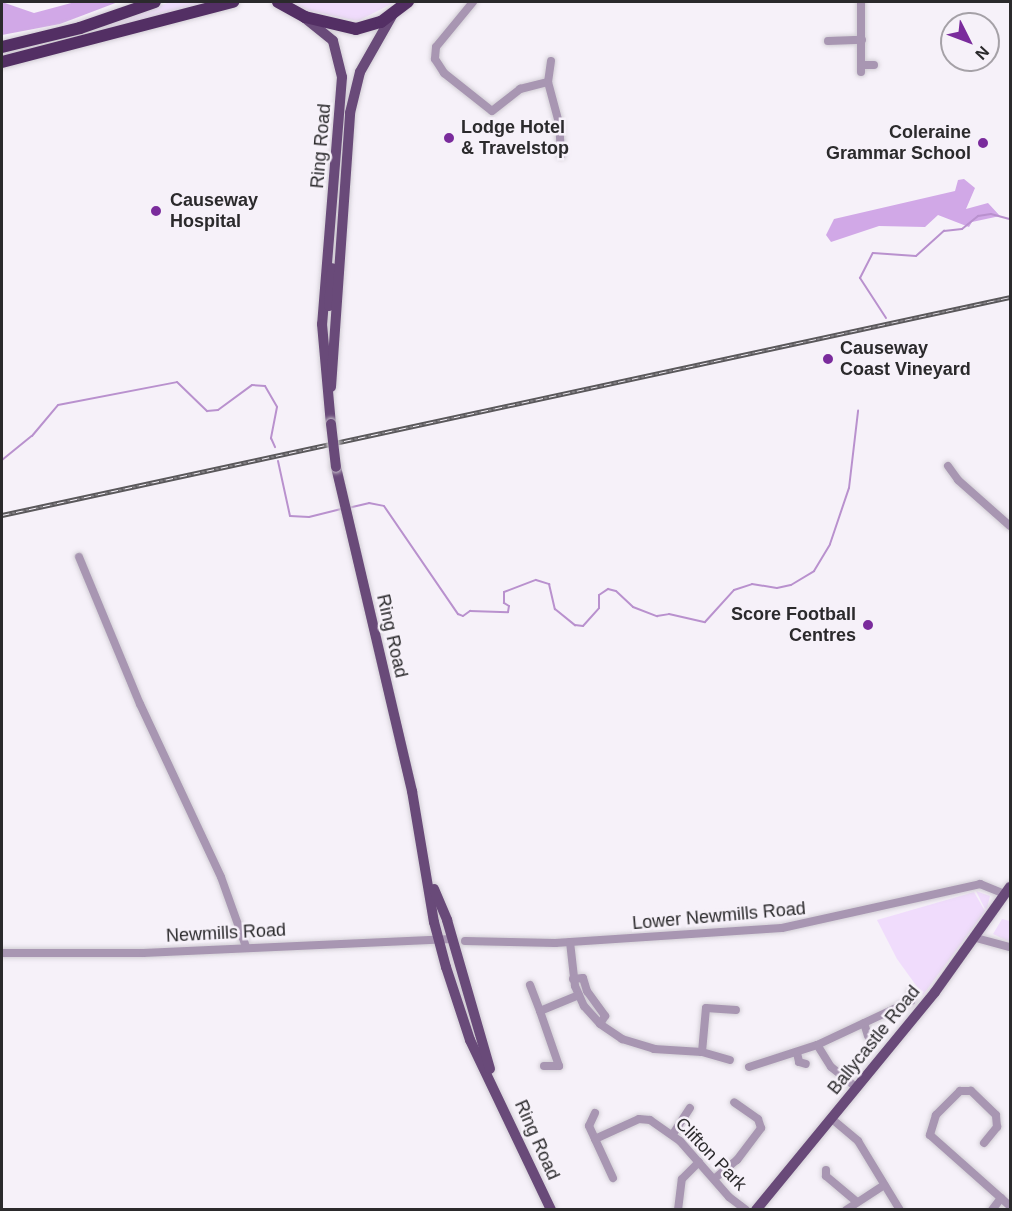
<!DOCTYPE html>
<html>
<head>
<meta charset="utf-8">
<style>
  body { margin:0 }
  #map { position:relative; width:1012px; height:1211px; overflow:hidden; background:#f6f1f9; font-family:Helvetica,sans-serif }
  div>[style] { position:absolute }
  [style*='--x'] { left:calc(var(--x)*1px); top:calc(var(--y)*1px); width:calc(var(--w)*1px); rotate:calc(var(--a)*1deg) }
  .green>* { inset:0; background:#f0dcfc }
  .forest>* { inset:0; background:#d1a8e7 }
  .stream>* { height:2px; margin:-1px; padding:0 1px; transform-origin:1px; border-radius:1px; background:#b991ce }
  .roads { filter:drop-shadow(0 0 2px #d1cdd4) drop-shadow(0 0 2px #d1cdd4) }
  .minor>* { height:8px; margin:-4px; padding:0 4px; transform-origin:4px; border-radius:4px; background:#a896b2 }
  .major>* { height:10px; margin:-5px; padding:0 5px; transform-origin:5px; border-radius:5px; background:#694a79 }
  .highway>* { height:12px; margin:-6px; padding:0 6px; transform-origin:6px; border-radius:6px; background:#532f64 }
  .rail>* { height:4.5px; margin-top:-2.25px; transform-origin:0; background:repeating-linear-gradient(90deg,#f6f1f9 0 7px,#5a585b 0 14px); box-sizing:border-box; border-block:2px solid #5a585b }
  .bridges { filter:drop-shadow(0 0 2px #d1cdd4) drop-shadow(0 0 2px #d1cdd4) }
  .major-bridge>* { height:10px; margin:-5px; padding:0 5px; transform-origin:5px; border-radius:5px; background:#694a79 }
  .dots>* { width:16px; height:16px; translate:-50% -50%; box-sizing:border-box; border:3px solid #f6f1f9; border-radius:50% }
  span { translate:-50% -50%; white-space:nowrap; text-align:center; line-height:1.15; -webkit-text-stroke:5px #f6f1f9; paint-order:stroke }
  .poi-label { font-size:18px; color:#2b2a2c; font-weight:700 }
  .left { translate:0 -50%; text-align:left }
  .right { translate:-100% -50%; text-align:right }
  .street-label { font-size:18px; color:#2b2a2c }
  .frame { position:absolute; inset:0; border:3px solid #2b2a2c; pointer-events:none }
  .north { position:absolute; left:940px; top:12px; width:60px; height:60px; box-sizing:border-box; background:#f6f1f9; border:2px solid #a5a1a7; border-radius:50%; rotate:132deg; font-size:16px; font-weight:700; line-height:24px; text-align:center; color:#2b2a2c }
  .north::after { content:''; display:block; margin:auto; width:21px; height:27px; background:#7a2b9c; clip-path:polygon(50% 0,100% 100%,50% 72%,0 100%) }
</style>
</head>
<body>
<div id="map">
  <div class="green">
    <i style="clip-path:polygon(170px 2px,218px 2px,2px 58px,2px 52px,90px 31px)"></i>
    <i style="clip-path:polygon(291px 2px,395px 2px,358px 21px,306px 10px)"></i>
    <i style="clip-path:polygon(976px 891px,990px 896px,987px 908px,985px 909px)"></i>
    <i style="clip-path:polygon(974px 892px,985px 911px,923px 995px,897px 959px,877px 920px)"></i>
    <i style="clip-path:polygon(1002px 919px,1010px 921px,1010px 942px,993px 934px)"></i>
  </div>
  <div class="forest">
    <i style="clip-path:polygon(2px 2px,34px 13px,75px 2px,118px 2px,60px 24px,2px 35px)"></i>
    <i style="clip-path:polygon(964px 179px,975px 188px,966px 209px,988px 203px,1000px 216px,972px 222px,969px 227px,938px 215px,925px 227px,879px 226px,831px 242px,826px 235px,834px 219px,955px 191px,958px 180px)"></i>
  </div>
  <div class="stream">
    <i style="--x:886;--y:318;--w:48;--a:-123"></i>
    <i style="--x:860;--y:278;--w:28;--a:-63"></i>
    <i style="--x:873;--y:253;--w:43;--a:4"></i>
    <i style="--x:916;--y:256;--w:38;--a:-42"></i>
    <i style="--x:944;--y:231;--w:18;--a:-6"></i>
    <i style="--x:962;--y:229;--w:21;--a:-39"></i>
    <i style="--x:978;--y:216;--w:13;--a:-9"></i>
    <i style="--x:991;--y:214;--w:20;--a:15"></i>
    <i style="--x:2;--y:460;--w:38;--a:-39"></i>
    <i style="--x:32;--y:436;--w:40;--a:-50"></i>
    <i style="--x:58;--y:405;--w:121;--a:-10.9"></i>
    <i style="--x:177;--y:382;--w:42;--a:44"></i>
    <i style="--x:207;--y:411;--w:11;--a:-5"></i>
    <i style="--x:218;--y:410;--w:42;--a:-36.3"></i>
    <i style="--x:252;--y:385;--w:13;--a:4"></i>
    <i style="--x:265;--y:386;--w:24;--a:60"></i>
    <i style="--x:277;--y:407;--w:32;--a:101"></i>
    <i style="--x:271;--y:438;--w:10;--a:66"></i>
    <i style="--x:278;--y:461;--w:56;--a:77.7"></i>
    <i style="--x:290;--y:516;--w:19;--a:3"></i>
    <i style="--x:309;--y:517;--w:34;--a:-14"></i>
    <i style="--x:348;--y:508;--w:22;--a:-13"></i>
    <i style="--x:369;--y:503;--w:15;--a:11"></i>
    <i style="--x:384;--y:506;--w:131;--a:55.6"></i>
    <i style="--x:458;--y:614;--w:5;--a:22"></i>
    <i style="--x:463;--y:616;--w:9;--a:-36"></i>
    <i style="--x:470;--y:611;--w:38;--a:2"></i>
    <i style="--x:508;--y:612;--w:6;--a:-81"></i>
    <i style="--x:509;--y:606;--w:6;--a:-149"></i>
    <i style="--x:504;--y:603;--w:11;--a:-90"></i>
    <i style="--x:504;--y:592;--w:34;--a:-21"></i>
    <i style="--x:536;--y:580;--w:14;--a:17"></i>
    <i style="--x:549;--y:584;--w:26;--a:77"></i>
    <i style="--x:555;--y:609;--w:26;--a:39"></i>
    <i style="--x:575;--y:625;--w:8;--a:7"></i>
    <i style="--x:583;--y:626;--w:24;--a:-48"></i>
    <i style="--x:599;--y:608;--w:13;--a:-90"></i>
    <i style="--x:599;--y:595;--w:11;--a:-34"></i>
    <i style="--x:608;--y:589;--w:8;--a:14"></i>
    <i style="--x:616;--y:591;--w:23;--a:43"></i>
    <i style="--x:633;--y:607;--w:26;--a:21"></i>
    <i style="--x:657;--y:616;--w:12;--a:-9"></i>
    <i style="--x:669;--y:614;--w:37;--a:13"></i>
    <i style="--x:705;--y:622;--w:43;--a:-47.8"></i>
    <i style="--x:734;--y:590;--w:19;--a:-18"></i>
    <i style="--x:752;--y:584;--w:25;--a:9"></i>
    <i style="--x:777;--y:588;--w:14;--a:-12"></i>
    <i style="--x:791;--y:585;--w:27;--a:-31"></i>
    <i style="--x:814;--y:571;--w:31;--a:-59"></i>
    <i style="--x:830;--y:544;--w:59;--a:-71.3"></i>
    <i style="--x:849;--y:488;--w:78;--a:-83.3"></i>
  </div>
  <div class="roads">
    <div class="minor">
      <i style="--x:473;--y:2;--w:58;--a:129.4"></i>
      <i style="--x:436;--y:47;--w:12;--a:95"></i>
      <i style="--x:435;--y:59;--w:17;--a:57"></i>
      <i style="--x:444;--y:73;--w:61;--a:38.4"></i>
      <i style="--x:492;--y:111;--w:36;--a:-38"></i>
      <i style="--x:520;--y:89;--w:29;--a:-14"></i>
      <i style="--x:861;--y:2;--w:70;--a:90"></i>
      <i style="--x:828;--y:41;--w:34;--a:-2"></i>
      <i style="--x:551;--y:61;--w:21;--a:98"></i>
      <i style="--x:548;--y:82;--w:42;--a:75"></i>
      <i style="--x:559;--y:123;--w:32;--a:86"></i>
      <i style="--x:862;--y:65;--w:12;--a:0"></i>
      <i style="--x:948;--y:466;--w:17;--a:54"></i>
      <i style="--x:958;--y:480;--w:69;--a:41.5"></i>
      <i style="--x:79;--y:557;--w:159;--a:67.5"></i>
      <i style="--x:140;--y:704;--w:191;--a:64.9"></i>
      <i style="--x:221;--y:877;--w:74;--a:70.3"></i>
      <i style="--x:976;--y:938;--w:35;--a:15"></i>
      <i style="--x:465;--y:941;--w:90;--a:1.3"></i>
      <i style="--x:555;--y:943;--w:227;--a:-3.8"></i>
      <i style="--x:782;--y:928;--w:203;--a:-12.5"></i>
      <i style="--x:980;--y:884;--w:27;--a:22"></i>
      <i style="--x:570;--y:942;--w:44;--a:83.5"></i>
      <i style="--x:575;--y:986;--w:22;--a:66"></i>
      <i style="--x:584;--y:1006;--w:24;--a:48"></i>
      <i style="--x:600;--y:1024;--w:27;--a:34"></i>
      <i style="--x:622;--y:1039;--w:34;--a:17"></i>
      <i style="--x:654;--y:1049;--w:48;--a:3.6"></i>
      <i style="--x:702;--y:1052;--w:29;--a:16"></i>
      <i style="--x:2;--y:953;--w:141;--a:0"></i>
      <i style="--x:143;--y:953;--w:309;--a:-2.6"></i>
      <i style="--x:573;--y:979;--w:10;--a:-6"></i>
      <i style="--x:583;--y:978;--w:14;--a:73"></i>
      <i style="--x:587;--y:991;--w:31;--a:54"></i>
      <i style="--x:605;--y:1016;--w:9;--a:122"></i>
      <i style="--x:530;--y:985;--w:28;--a:69"></i>
      <i style="--x:864;--y:1023;--w:14;--a:73"></i>
      <i style="--x:702;--y:1052;--w:44;--a:-84.8"></i>
      <i style="--x:706;--y:1008;--w:30;--a:4"></i>
      <i style="--x:797;--y:1053;--w:9;--a:77"></i>
      <i style="--x:799;--y:1062;--w:7;--a:16"></i>
      <i style="--x:544;--y:1066;--w:15;--a:0"></i>
      <i style="--x:559;--y:1066;--w:58;--a:-109.1"></i>
      <i style="--x:540;--y:1011;--w:42;--a:-22.3"></i>
      <i style="--x:749;--y:1067;--w:71;--a:-17.9"></i>
      <i style="--x:857;--y:1088;--w:33;--a:-141"></i>
      <i style="--x:831;--y:1067;--w:26;--a:-122"></i>
      <i style="--x:817;--y:1045;--w:104;--a:-25.1"></i>
      <i style="--x:911;--y:1001;--w:9;--a:-90"></i>
      <i style="--x:595;--y:1113;--w:14;--a:115"></i>
      <i style="--x:589;--y:1126;--w:14;--a:65"></i>
      <i style="--x:832;--y:1119;--w:34;--a:40"></i>
      <i style="--x:858;--y:1141;--w:81;--a:58.7"></i>
      <i style="--x:673;--y:1134;--w:31;--a:-57"></i>
      <i style="--x:984;--y:1143;--w:21;--a:-51"></i>
      <i style="--x:997;--y:1127;--w:12;--a:-95"></i>
      <i style="--x:996;--y:1115;--w:35;--a:-136"></i>
      <i style="--x:971;--y:1091;--w:11;--a:180"></i>
      <i style="--x:960;--y:1091;--w:34;--a:135"></i>
      <i style="--x:936;--y:1115;--w:21;--a:107"></i>
      <i style="--x:930;--y:1135;--w:95;--a:41.6"></i>
      <i style="--x:826;--y:1170;--w:6;--a:90"></i>
      <i style="--x:826;--y:1176;--w:39;--a:40"></i>
      <i style="--x:613;--y:1178;--w:43;--a:-114.8"></i>
      <i style="--x:595;--y:1139;--w:48;--a:-24.4"></i>
      <i style="--x:639;--y:1119;--w:11;--a:5"></i>
      <i style="--x:650;--y:1120;--w:37;--a:35"></i>
      <i style="--x:680;--y:1141;--w:74;--a:48.8"></i>
      <i style="--x:729;--y:1197;--w:21;--a:37"></i>
      <i style="--x:714;--y:1179;--w:30;--a:-40"></i>
      <i style="--x:737;--y:1160;--w:40;--a:-53"></i>
      <i style="--x:761;--y:1128;--w:9;--a:-108"></i>
      <i style="--x:758;--y:1119;--w:29;--a:-145"></i>
      <i style="--x:678;--y:1210;--w:31;--a:-83"></i>
      <i style="--x:682;--y:1179;--w:24;--a:-45"></i>
      <i style="--x:846;--y:1210;--w:45;--a:-33.3"></i>
      <i style="--x:992;--y:1210;--w:15;--a:-53"></i>
      <i style="--x:1001;--y:1198;--w:12;--a:42"></i>
    </div>
    <div class="major">
      <i style="--x:305;--y:18;--w:36;--a:39"></i>
      <i style="--x:333;--y:41;--w:37;--a:76"></i>
      <i style="--x:342;--y:77;--w:248;--a:94.6"></i>
      <i style="--x:322;--y:324;--w:100;--a:84.9"></i>
      <i style="--x:329;--y:306;--w:38;--a:-85"></i>
      <i style="--x:331;--y:387;--w:275;--a:-86"></i>
      <i style="--x:350;--y:113;--w:42;--a:-76.3"></i>
      <i style="--x:360;--y:72;--w:67;--a:-60.4"></i>
      <i style="--x:336;--y:467;--w:333;--a:76.8"></i>
      <i style="--x:412;--y:791;--w:133;--a:80.5"></i>
      <i style="--x:434;--y:922;--w:47;--a:75.1"></i>
      <i style="--x:446;--y:967;--w:77;--a:71.8"></i>
      <i style="--x:470;--y:1040;--w:188;--a:64.5"></i>
      <i style="--x:434;--y:889;--w:34;--a:67"></i>
      <i style="--x:447;--y:920;--w:155;--a:73.9"></i>
      <i style="--x:756;--y:1210;--w:282;--a:-50.6"></i>
      <i style="--x:935;--y:992;--w:129;--a:-54.5"></i>
    </div>
    <div class="highway">
      <i style="--x:278;--y:2;--w:31;--a:29"></i>
      <i style="--x:305;--y:17;--w:52;--a:13.2"></i>
      <i style="--x:356;--y:29;--w:26;--a:-16"></i>
      <i style="--x:381;--y:22;--w:34;--a:-37"></i>
      <i style="--x:2;--y:47;--w:80;--a:-13.7"></i>
      <i style="--x:80;--y:28;--w:79;--a:-19.1"></i>
      <i style="--x:2;--y:62;--w:239;--a:-14.6"></i>
    </div>
  </div>
  <div class="rail">
    <i style="--x:2;--y:515;--w:1031;--a:-12.2"></i>
  </div>
  <div class="bridges">
    <div class="major-bridge">
      <i style="--x:331;--y:424;--w:43;--a:83.4"></i>
    </div>
  </div>
  <div class="dots">
    <i style="left:449px;top:138px;background:#7a2b9c"></i>
    <i style="left:983px;top:143px;background:#7a2b9c"></i>
    <i style="left:156px;top:211px;background:#7a2b9c"></i>
    <i style="left:828px;top:359px;background:#7a2b9c"></i>
    <i style="left:868px;top:625px;background:#7a2b9c"></i>
  </div>
  <div class="poi-label">
    <span class="left" style="left:461px;top:138px">Lodge Hotel<br>&amp; Travelstop</span>
    <span class="right" style="left:971px;top:143px">Coleraine<br>Grammar School</span>
    <span class="left" style="left:170px;top:211px">Causeway<br>Hospital</span>
    <span class="left" style="left:840px;top:359px">Causeway<br>Coast Vineyard</span>
    <span class="right" style="left:856px;top:625px">Score Football<br>Centres</span>
  </div>
  <div class="street-label">
    <span style="left:321px;top:146px;rotate:-85deg">Ring Road</span>
    <span style="left:392px;top:636px;rotate:77deg">Ring Road</span>
    <span style="left:719px;top:916px;rotate:-5deg">Lower Newmills Road</span>
    <span style="left:226px;top:933px;rotate:-3deg">Newmills Road</span>
    <span style="left:874px;top:1040px;rotate:-51deg">Ballycastle Road</span>
    <span style="left:537px;top:1140px;rotate:66deg">Ring Road</span>
    <span style="left:711px;top:1154px;rotate:46deg">Clifton Park</span>
  </div>
  <div class="frame"></div>
  <div class="north">N</div>
</div>
</body>
</html>
